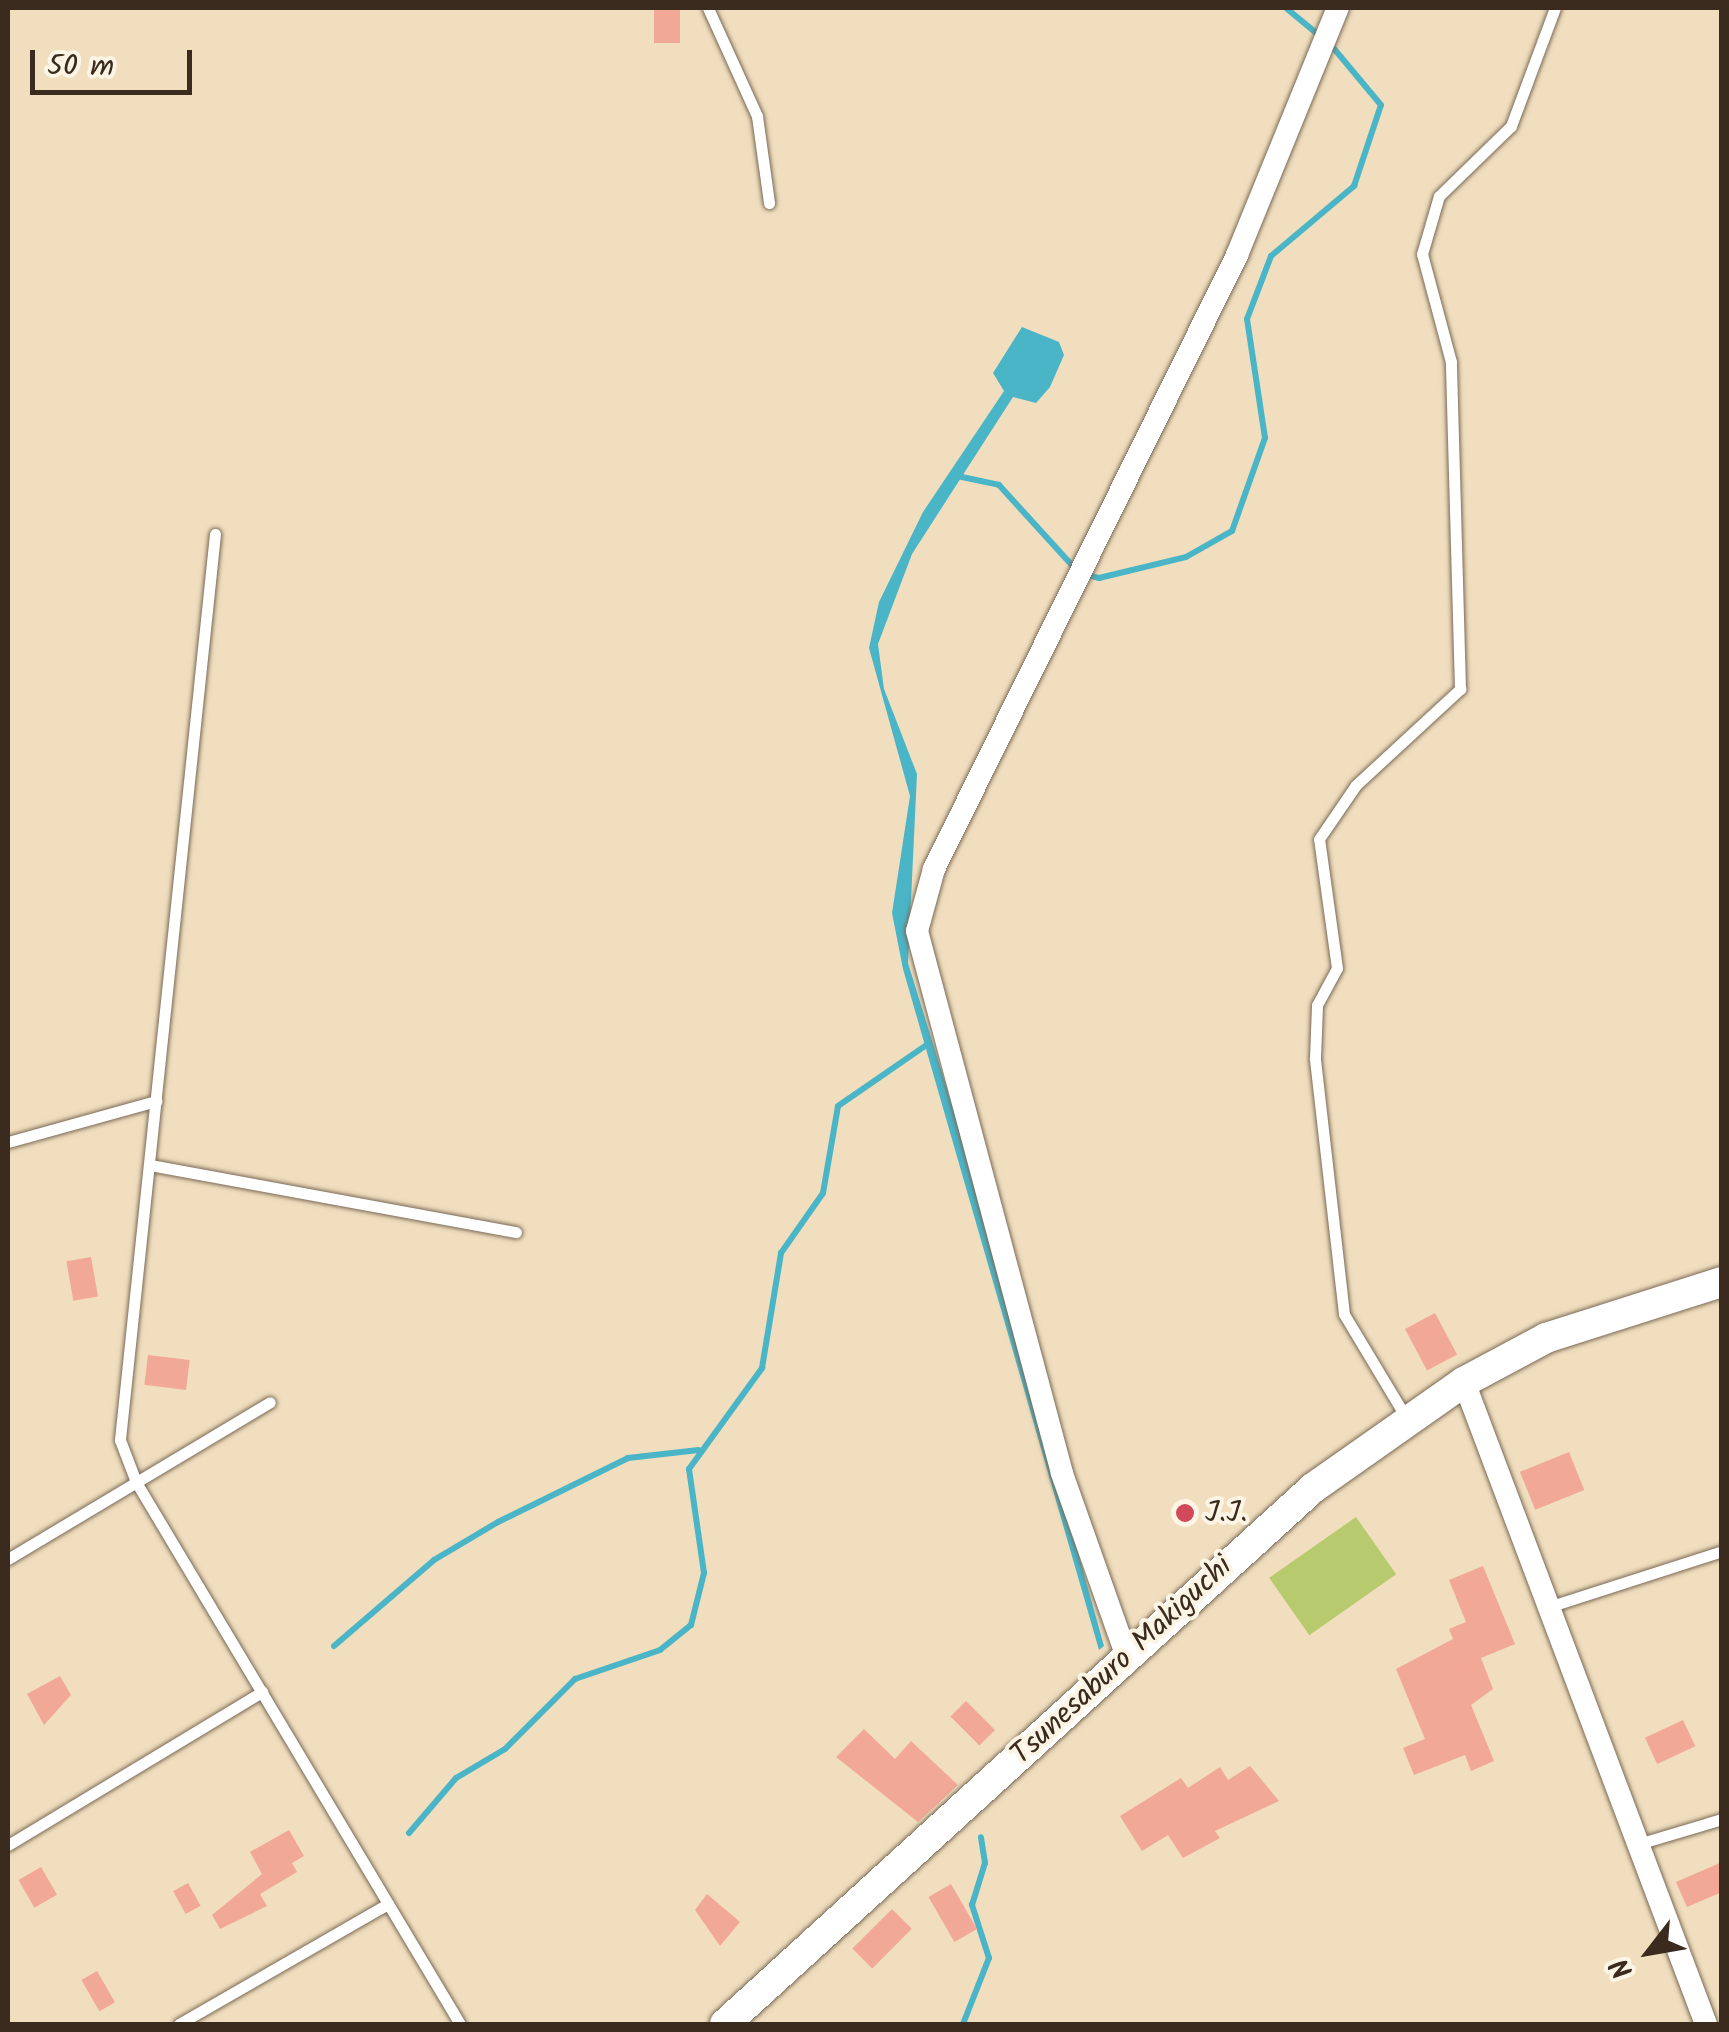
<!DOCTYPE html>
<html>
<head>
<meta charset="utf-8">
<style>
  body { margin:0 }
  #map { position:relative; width:1729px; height:2032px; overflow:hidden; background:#f0debe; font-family:Kalam,sans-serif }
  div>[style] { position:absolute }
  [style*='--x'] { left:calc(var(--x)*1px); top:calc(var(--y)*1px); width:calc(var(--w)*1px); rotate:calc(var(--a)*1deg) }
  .green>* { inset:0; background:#b7ca6d; transform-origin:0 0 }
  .water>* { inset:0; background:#4ab5c7 }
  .stream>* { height:6px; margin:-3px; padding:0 3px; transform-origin:3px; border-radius:3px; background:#4ab5c7 }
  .building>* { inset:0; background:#f2a896; transform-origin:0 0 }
  .roads { filter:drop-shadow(0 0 2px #7a6956) drop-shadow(0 0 2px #7a6956) }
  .service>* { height:11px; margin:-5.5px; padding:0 5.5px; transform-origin:5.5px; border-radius:5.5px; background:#fff }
  .minor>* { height:22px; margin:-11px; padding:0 11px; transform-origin:11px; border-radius:11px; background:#fff }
  .tertiary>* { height:30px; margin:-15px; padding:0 15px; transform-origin:15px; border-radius:15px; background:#fff }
  .dots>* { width:28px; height:28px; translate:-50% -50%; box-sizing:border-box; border:5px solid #fcf5e5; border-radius:50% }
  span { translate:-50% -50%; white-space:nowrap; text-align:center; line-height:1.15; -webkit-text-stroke:8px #fcf5e5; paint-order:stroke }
  .poi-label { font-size:30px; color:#3b2a1e }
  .left { translate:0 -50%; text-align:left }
  .street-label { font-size:30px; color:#3b2a1e }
  .frame { position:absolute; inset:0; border:10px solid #3b2a1e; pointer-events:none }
  .north { position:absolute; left:1599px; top:1902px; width:100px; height:100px; -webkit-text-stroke:8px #fcf5e5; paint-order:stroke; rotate:239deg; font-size:28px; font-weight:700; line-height:40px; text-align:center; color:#3b2a1e }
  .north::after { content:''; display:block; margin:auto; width:35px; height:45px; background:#3b2a1e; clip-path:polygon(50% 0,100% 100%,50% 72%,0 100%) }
  .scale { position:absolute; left:30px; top:50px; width:162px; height:45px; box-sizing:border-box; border:5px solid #3b2a1e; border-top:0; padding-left:12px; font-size:30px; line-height:35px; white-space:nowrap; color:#3b2a1e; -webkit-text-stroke:8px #fcf5e5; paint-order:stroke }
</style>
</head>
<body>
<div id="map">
  <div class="green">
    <i style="left:1356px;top:1517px;width:70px;height:106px;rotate:55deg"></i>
  </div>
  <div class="water">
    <i style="clip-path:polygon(1022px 327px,1059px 342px,1064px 355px,1050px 387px,1036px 403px,1013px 397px,912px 554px,878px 644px,884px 689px,917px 774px,908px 963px,964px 1144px,1104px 1646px,1099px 1650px,903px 969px,892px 913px,910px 796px,869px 648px,879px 602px,923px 512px,1004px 391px,993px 373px)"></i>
  </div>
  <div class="stream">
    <i style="--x:1286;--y:8;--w:45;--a:39.6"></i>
    <i style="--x:962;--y:477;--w:38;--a:12"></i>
    <i style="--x:999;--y:485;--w:119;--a:47.7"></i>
    <i style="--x:1079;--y:573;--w:21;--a:14"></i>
    <i style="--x:1099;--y:578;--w:89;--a:-13.6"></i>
    <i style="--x:1186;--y:557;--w:53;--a:-29.5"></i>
    <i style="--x:1232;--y:531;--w:99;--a:-70.5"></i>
    <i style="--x:1265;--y:438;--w:120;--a:-98.6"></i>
    <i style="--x:1247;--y:319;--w:67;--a:-69.1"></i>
    <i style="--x:1271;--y:256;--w:109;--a:-40.1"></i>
    <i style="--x:1354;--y:186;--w:85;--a:-71.6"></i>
    <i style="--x:1381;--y:105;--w:78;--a:-129.8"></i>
    <i style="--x:334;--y:1646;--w:132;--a:-40.7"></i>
    <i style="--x:434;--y:1560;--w:74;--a:-30.7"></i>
    <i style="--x:498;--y:1522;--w:145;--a:-26.2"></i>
    <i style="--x:628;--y:1458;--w:71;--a:-6.4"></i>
    <i style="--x:409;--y:1833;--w:72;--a:-49.5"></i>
    <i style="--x:456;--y:1778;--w:57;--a:-30.6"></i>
    <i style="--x:505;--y:1749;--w:99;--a:-45"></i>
    <i style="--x:575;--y:1679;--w:90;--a:-18.8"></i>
    <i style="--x:660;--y:1650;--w:40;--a:-39"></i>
    <i style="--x:691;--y:1625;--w:54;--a:-76"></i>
    <i style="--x:704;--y:1573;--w:105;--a:-98.2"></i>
    <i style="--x:689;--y:1469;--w:125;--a:-54.1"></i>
    <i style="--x:762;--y:1368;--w:117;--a:-80.6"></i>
    <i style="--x:781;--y:1253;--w:73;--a:-55"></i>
    <i style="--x:823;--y:1193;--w:88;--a:-80.2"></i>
    <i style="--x:838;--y:1106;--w:109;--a:-34.6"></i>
    <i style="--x:963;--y:2024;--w:71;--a:-68.5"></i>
    <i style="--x:989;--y:1958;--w:56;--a:-107.8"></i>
    <i style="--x:972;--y:1905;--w:44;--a:-72.8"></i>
    <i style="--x:985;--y:1863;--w:26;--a:-99"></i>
  </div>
  <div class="building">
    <i style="left:654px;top:8px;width:26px;height:35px"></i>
    <i style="left:91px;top:1257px;width:40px;height:25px;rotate:80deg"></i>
    <i style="left:1435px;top:1313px;width:47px;height:34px;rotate:62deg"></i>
    <i style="left:148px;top:1355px;width:42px;height:30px;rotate:7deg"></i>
    <i style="left:1569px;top:1452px;width:41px;height:53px;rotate:68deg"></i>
    <i style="clip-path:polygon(1483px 1566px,1515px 1644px,1481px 1658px,1493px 1689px,1471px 1705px,1494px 1761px,1471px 1771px,1465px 1755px,1414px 1775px,1403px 1748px,1425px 1739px,1396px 1669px,1453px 1639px,1449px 1629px,1466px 1622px,1449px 1580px)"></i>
    <i style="clip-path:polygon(60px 1676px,71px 1695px,44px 1725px,27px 1694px)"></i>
    <i style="left:966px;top:1701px;width:41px;height:22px;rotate:45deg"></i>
    <i style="left:1683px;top:1720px;width:29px;height:42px;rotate:65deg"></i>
    <i style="clip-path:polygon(864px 1729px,895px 1759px,911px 1741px,958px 1785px,918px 1822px,836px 1757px)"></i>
    <i style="clip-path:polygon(1250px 1766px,1279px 1801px,1215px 1831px,1220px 1838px,1183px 1858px,1168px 1835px,1142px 1851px,1120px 1816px,1181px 1778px,1188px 1788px,1220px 1767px,1228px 1780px)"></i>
    <i style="clip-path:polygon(289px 1830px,304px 1856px,292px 1863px,297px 1872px,260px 1894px,267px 1906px,220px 1929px,212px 1915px,262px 1874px,250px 1852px)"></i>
    <i style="clip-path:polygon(1722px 1862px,1722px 1892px,1687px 1907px,1676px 1882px)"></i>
    <i style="left:41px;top:1867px;width:32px;height:26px;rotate:60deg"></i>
    <i style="left:188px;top:1883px;width:26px;height:17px;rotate:61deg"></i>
    <i style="left:951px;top:1884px;width:52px;height:26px;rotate:60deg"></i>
    <i style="clip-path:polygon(707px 1894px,740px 1922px,720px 1946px,695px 1910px)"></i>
    <i style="left:892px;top:1909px;width:28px;height:56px;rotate:45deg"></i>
    <i style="left:97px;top:1971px;width:36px;height:18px;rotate:60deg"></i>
  </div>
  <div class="roads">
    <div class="service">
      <i style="--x:708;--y:8;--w:119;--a:65.6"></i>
      <i style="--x:757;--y:116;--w:88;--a:82.1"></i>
      <i style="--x:215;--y:534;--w:911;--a:95.99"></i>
      <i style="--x:120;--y:1440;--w:45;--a:69.1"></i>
      <i style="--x:136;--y:1482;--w:631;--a:59.13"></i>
      <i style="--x:8;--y:1142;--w:154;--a:-15.5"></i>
      <i style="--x:150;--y:1165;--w:372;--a:10.4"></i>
      <i style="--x:1407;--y:1419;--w:122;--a:-121"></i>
      <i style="--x:1344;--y:1314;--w:258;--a:-96.5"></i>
      <i style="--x:1315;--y:1058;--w:53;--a:-87.8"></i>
      <i style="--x:1317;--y:1005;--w:42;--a:-61.6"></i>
      <i style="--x:1337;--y:968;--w:130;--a:-97.9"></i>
      <i style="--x:1319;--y:839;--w:65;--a:-55.6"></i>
      <i style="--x:1356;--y:785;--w:142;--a:-42.7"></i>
      <i style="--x:1460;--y:689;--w:327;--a:-91.6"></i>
      <i style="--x:1451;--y:362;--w:112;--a:-105"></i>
      <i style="--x:1422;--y:254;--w:60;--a:-73.7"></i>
      <i style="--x:1439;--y:196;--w:100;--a:-44.2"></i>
      <i style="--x:1511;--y:126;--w:126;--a:-69.6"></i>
      <i style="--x:8;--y:1559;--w:305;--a:-30.9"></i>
      <i style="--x:1548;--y:1607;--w:183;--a:-17.8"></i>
      <i style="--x:1638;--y:1844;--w:88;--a:-16.6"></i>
      <i style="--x:8;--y:1845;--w:297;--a:-31.1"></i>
      <i style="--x:179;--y:2024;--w:241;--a:-29.9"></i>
    </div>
    <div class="minor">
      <i style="--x:1464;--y:1382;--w:686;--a:69.35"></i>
      <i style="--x:1127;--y:1657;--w:195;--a:-109.5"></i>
      <i style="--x:1062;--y:1473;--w:561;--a:-104.98"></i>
      <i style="--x:917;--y:931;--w:64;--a:-74.7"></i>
      <i style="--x:934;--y:869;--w:685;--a:-63.73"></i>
      <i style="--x:1237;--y:255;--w:267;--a:-67.8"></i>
    </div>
    <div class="tertiary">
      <i style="--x:725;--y:2024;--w:796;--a:-42.35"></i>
      <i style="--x:1313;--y:1488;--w:184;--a:-35.1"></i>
      <i style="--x:1464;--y:1382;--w:93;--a:-28.2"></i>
      <i style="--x:1546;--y:1338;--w:185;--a:-17.7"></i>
    </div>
  </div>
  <div class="dots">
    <i style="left:1185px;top:1513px;background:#d1495b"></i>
  </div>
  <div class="poi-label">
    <span class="left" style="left:1205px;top:1513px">J.J.</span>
  </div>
  <div class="street-label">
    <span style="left:1122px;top:1661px;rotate:-43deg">Tsunesaburo Makiguchi</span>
  </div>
  <div class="frame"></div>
  <div class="north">N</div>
  <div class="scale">50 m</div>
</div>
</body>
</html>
